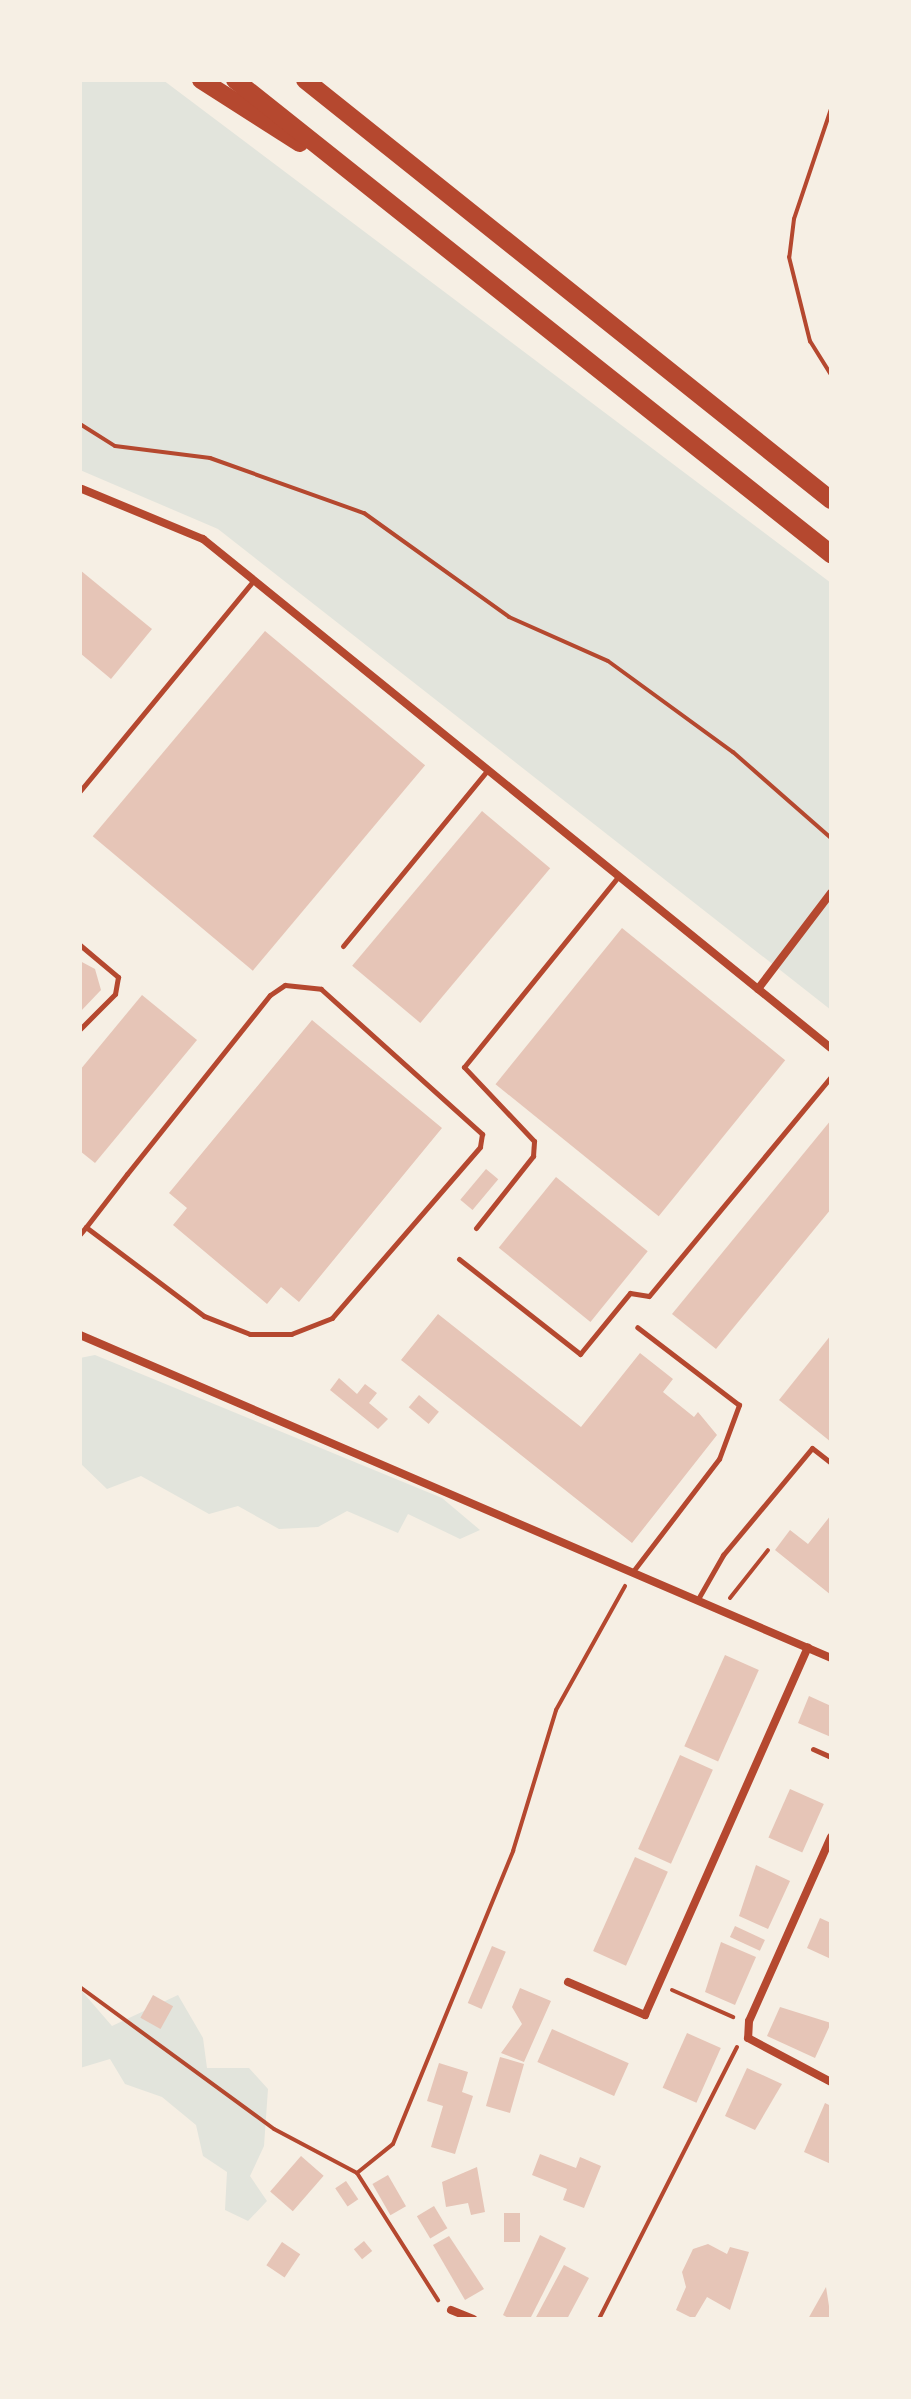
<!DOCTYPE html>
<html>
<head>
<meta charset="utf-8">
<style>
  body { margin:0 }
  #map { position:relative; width:911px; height:2399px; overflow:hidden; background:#f6efe4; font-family:"Noto Sans",sans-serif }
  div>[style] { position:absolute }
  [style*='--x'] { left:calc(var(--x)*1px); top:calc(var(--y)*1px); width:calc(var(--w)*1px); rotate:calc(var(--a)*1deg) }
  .green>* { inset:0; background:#e2e4dc }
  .building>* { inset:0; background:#e6c5b7; transform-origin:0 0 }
  .path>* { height:4px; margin:-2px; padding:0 2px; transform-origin:2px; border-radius:2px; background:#b5482f }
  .service>* { height:5px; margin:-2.5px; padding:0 2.5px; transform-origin:2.5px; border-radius:2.5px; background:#b5482f }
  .minor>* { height:8px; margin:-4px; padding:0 4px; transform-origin:4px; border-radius:4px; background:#b5482f }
  .motorway>* { height:18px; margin:-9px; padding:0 9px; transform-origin:9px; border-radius:9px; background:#b5482f }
  span { translate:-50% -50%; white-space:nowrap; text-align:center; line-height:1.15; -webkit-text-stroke:8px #f6efe4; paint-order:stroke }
  .frame { position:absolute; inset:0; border:82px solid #f6efe4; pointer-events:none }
</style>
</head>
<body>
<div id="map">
  <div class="green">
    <i style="clip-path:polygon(80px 80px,163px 80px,831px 583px,831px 1010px,218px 529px,80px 470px)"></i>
    <i style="clip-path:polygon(95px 1355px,442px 1498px,480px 1530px,460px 1539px,408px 1514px,398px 1533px,347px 1511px,318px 1527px,279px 1529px,238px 1506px,209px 1514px,141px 1476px,107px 1489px,80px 1463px,80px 1358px)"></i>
    <i style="clip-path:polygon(80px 1989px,112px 2026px,178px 1995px,203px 2038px,207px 2068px,249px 2068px,268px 2089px,264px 2146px,250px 2176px,267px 2201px,248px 2221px,225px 2210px,227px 2172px,203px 2156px,196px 2125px,162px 2097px,125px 2084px,110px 2059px,80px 2068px)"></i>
  </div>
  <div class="building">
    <i style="clip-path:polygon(80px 570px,152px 629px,111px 679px,80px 653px)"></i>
    <i style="left:265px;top:631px;width:209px;height:268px;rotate:40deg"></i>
    <i style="left:482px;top:811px;width:89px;height:202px;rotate:40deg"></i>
    <i style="left:622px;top:928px;width:210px;height:201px;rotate:39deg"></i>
    <i style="clip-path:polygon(80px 961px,95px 969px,101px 990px,80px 1012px)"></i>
    <i style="clip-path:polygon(142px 995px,197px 1040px,95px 1163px,80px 1151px,80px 1070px)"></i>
    <i style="clip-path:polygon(312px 1020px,442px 1128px,299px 1302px,281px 1287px,267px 1304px,173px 1225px,187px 1208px,169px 1193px)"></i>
    <i style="clip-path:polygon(831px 1120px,831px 1209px,716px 1349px,672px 1314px)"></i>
    <i style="left:486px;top:1169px;width:16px;height:40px;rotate:40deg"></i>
    <i style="left:556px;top:1177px;width:118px;height:91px;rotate:39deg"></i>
    <i style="clip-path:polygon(438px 1314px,581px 1427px,640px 1353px,673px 1379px,663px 1392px,694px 1417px,698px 1412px,717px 1435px,632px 1543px,401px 1360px)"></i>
    <i style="clip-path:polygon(831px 1335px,831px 1442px,779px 1400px)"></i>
    <i style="clip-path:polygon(339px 1378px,357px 1394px,365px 1384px,377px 1393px,369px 1403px,388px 1419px,378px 1429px,330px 1390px)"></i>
    <i style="left:419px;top:1395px;width:26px;height:16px;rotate:40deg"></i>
    <i style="clip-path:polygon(831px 1515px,831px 1595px,775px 1550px,790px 1530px,808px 1544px)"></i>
    <i style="left:725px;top:1655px;width:37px;height:100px;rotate:24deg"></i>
    <i style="clip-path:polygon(809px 1696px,831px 1706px,831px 1737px,798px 1723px)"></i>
    <i style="left:680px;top:1755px;width:36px;height:103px;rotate:24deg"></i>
    <i style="left:790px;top:1789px;width:37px;height:53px;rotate:24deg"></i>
    <i style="left:635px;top:1857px;width:36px;height:103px;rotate:24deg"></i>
    <i style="clip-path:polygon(756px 1865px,790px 1881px,768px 1929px,739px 1916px)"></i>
    <i style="clip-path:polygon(820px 1918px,831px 1923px,831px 1959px,807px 1948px)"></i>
    <i style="left:735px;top:1926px;width:33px;height:12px;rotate:25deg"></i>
    <i style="clip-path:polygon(721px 1942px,756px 1957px,735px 2005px,705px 1992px)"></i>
    <i style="left:492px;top:1946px;width:15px;height:62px;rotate:23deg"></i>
    <i style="clip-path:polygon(520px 1988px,551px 2001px,524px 2062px,501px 2053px,522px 2024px,512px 2007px)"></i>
    <i style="left:153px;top:1995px;width:23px;height:26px;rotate:29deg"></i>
    <i style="clip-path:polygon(780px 2007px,831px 2023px,815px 2058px,767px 2036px)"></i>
    <i style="left:552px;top:2029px;width:84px;height:36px;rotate:24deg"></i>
    <i style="left:687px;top:2033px;width:37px;height:60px;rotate:24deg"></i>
    <i style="left:500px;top:2057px;width:25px;height:51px;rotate:16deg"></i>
    <i style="clip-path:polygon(439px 2063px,468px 2072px,462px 2092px,473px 2096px,455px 2154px,431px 2147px,443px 2106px,427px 2101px)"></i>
    <i style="clip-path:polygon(747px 2068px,782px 2084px,755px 2130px,725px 2116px)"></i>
    <i style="clip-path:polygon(825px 2103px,831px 2106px,831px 2164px,804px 2152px)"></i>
    <i style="clip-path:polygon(540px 2154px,576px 2168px,580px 2157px,601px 2166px,584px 2208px,563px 2200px,567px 2189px,532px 2175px)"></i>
    <i style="left:301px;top:2156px;width:30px;height:47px;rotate:41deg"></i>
    <i style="clip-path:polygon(477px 2167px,485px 2212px,471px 2215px,468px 2203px,446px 2207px,442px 2182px)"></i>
    <i style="left:388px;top:2175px;width:36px;height:18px;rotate:60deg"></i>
    <i style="left:346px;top:2181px;width:22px;height:13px;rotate:56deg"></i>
    <i style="left:434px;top:2206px;width:26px;height:20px;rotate:59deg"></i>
    <i style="left:504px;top:2213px;width:16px;height:29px"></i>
    <i style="clip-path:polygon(540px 2235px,566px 2248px,530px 2319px,510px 2319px,503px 2315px)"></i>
    <i style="clip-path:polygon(449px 2236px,484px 2289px,465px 2300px,433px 2245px)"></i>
    <i style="left:364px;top:2241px;width:13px;height:13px;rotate:51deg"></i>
    <i style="left:282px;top:2242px;width:22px;height:28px;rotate:34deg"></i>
    <i style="clip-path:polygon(708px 2244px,727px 2254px,730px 2247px,749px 2252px,730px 2310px,707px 2297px,694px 2319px,676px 2310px,686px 2287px,682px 2272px,693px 2249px)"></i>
    <i style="clip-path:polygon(564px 2265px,589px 2278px,567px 2319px,535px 2319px)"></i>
    <i style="clip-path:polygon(826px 2287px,831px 2319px,808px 2319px)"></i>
  </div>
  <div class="path">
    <i style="--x:831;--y:109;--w:116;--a:108.6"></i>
    <i style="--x:794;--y:219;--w:38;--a:97"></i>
    <i style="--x:789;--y:257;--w:87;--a:76"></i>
    <i style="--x:810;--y:341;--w:39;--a:58"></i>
    <i style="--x:80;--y:424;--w:41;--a:32.2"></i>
    <i style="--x:115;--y:446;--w:96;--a:7.2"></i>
    <i style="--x:210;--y:458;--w:164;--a:19.7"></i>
    <i style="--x:364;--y:513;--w:178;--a:35.6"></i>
    <i style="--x:509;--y:617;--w:108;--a:24"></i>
    <i style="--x:608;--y:661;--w:155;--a:36.1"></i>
    <i style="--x:733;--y:752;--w:130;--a:41.3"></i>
    <i style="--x:730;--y:1598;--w:61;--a:-51.6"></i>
    <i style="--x:80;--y:1987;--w:240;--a:36.2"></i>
    <i style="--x:274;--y:2129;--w:94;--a:27.9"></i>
    <i style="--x:357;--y:2173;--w:151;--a:57.5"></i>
    <i style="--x:672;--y:1990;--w:67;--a:23.9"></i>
    <i style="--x:357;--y:2173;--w:46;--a:-38.9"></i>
    <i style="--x:393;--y:2144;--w:317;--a:-67.7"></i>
    <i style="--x:513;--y:1851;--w:147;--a:-73"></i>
    <i style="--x:556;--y:1710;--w:142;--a:-60.9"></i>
    <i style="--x:599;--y:2319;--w:305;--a:-63.1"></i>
  </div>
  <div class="service">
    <i style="--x:80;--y:791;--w:273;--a:-50.5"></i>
    <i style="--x:80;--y:945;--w:50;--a:40.1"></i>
    <i style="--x:118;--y:977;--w:17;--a:100"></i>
    <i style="--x:115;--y:994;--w:49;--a:135"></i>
    <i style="--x:343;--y:946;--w:227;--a:-50.6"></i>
    <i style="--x:476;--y:1228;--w:92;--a:-51.6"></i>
    <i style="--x:533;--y:1156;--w:15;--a:-86"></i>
    <i style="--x:534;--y:1141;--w:102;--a:-133.4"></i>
    <i style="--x:464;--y:1067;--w:245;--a:-51"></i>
    <i style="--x:80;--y:1234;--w:9;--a:-49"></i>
    <i style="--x:86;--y:1227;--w:67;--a:-52.3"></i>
    <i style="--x:127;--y:1174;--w:229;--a:-51.4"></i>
    <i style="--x:270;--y:995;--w:18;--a:-34"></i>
    <i style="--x:285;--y:985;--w:36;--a:6"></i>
    <i style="--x:321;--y:989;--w:217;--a:42"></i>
    <i style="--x:482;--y:1134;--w:13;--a:99"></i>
    <i style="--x:480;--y:1147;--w:226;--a:130.9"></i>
    <i style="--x:332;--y:1318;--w:44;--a:158.7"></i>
    <i style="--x:291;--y:1334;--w:41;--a:180"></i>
    <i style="--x:250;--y:1334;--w:49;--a:-158.6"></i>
    <i style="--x:204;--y:1316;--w:148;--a:-143"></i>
    <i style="--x:459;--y:1259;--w:154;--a:38.1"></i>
    <i style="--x:580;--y:1354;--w:79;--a:-50.7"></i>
    <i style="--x:630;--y:1293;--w:19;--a:9"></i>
    <i style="--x:649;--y:1296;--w:285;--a:-50.3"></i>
    <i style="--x:634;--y:1570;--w:140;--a:-52.6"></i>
    <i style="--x:719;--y:1459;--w:58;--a:-69.7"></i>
    <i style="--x:739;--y:1405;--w:128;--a:-142.6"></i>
    <i style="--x:698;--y:1599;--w:51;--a:-60.4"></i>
    <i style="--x:723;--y:1555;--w:139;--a:-50.2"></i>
    <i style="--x:812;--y:1448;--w:24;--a:38"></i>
    <i style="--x:813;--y:1749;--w:20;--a:24"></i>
  </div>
  <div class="minor">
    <i style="--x:82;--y:489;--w:131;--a:22.5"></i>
    <i style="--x:203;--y:539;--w:808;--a:39.03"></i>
    <i style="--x:758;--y:989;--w:121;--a:-52.8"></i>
    <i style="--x:80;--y:1335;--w:818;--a:23.27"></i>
    <i style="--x:831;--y:1837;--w:201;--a:114"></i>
    <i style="--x:749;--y:2021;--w:17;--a:93"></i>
    <i style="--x:748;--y:2038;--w:94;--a:27.9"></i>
    <i style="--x:568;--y:1982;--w:84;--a:23.2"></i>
    <i style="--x:645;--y:2015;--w:402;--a:-66.1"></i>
    <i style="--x:451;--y:2310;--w:24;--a:22"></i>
  </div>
  <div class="motorway">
    <i style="--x:201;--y:80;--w:117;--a:32.5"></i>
    <i style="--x:235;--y:80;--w:762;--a:38.5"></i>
    <i style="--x:305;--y:80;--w:673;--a:38.61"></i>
  </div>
  <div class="frame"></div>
</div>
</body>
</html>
